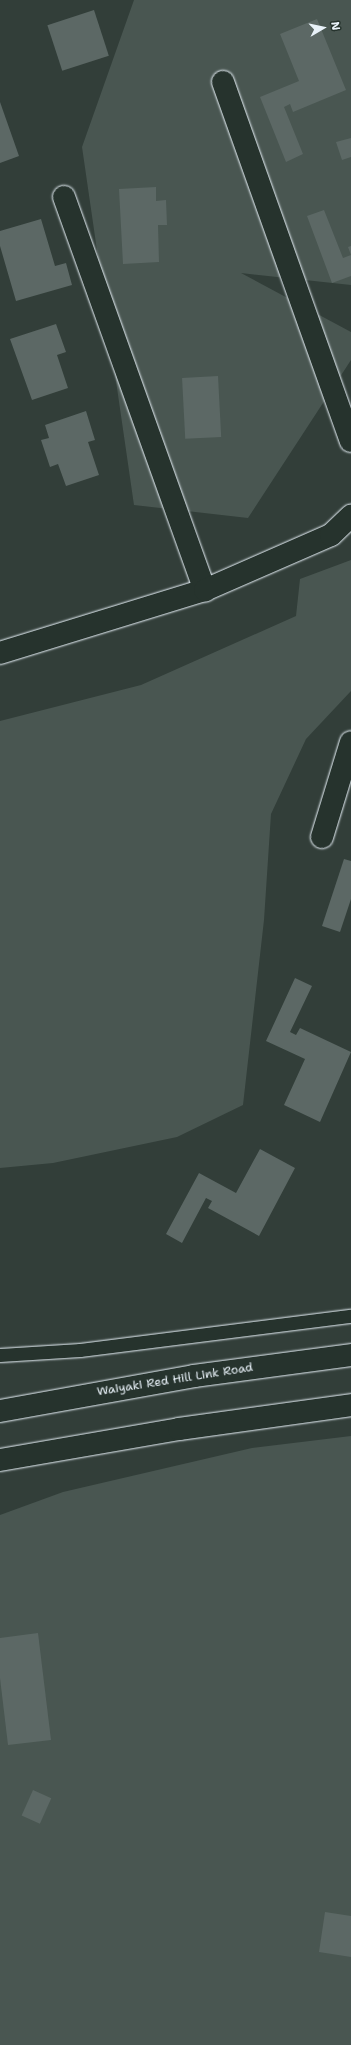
<!DOCTYPE html>
<html>
<head>
<meta charset="utf-8">
<style>
  body { margin:0 }
  #map { position:relative; width:351px; height:2045px; overflow:hidden; background:#323e39; font-family:"Shantell Sans",sans-serif }
  div>[style] { position:absolute }
  [style*='--x'] { left:calc(var(--x)*1px); top:calc(var(--y)*1px); width:calc(var(--w)*1px); rotate:calc(var(--a)*1deg) }
  .green>* { inset:0; background:#495651 }
  .building>* { inset:0; background:#5c6865; transform-origin:0 0 }
  .roads { filter:drop-shadow(0 0 1px #e8f1f8) drop-shadow(0 0 1px #e8f1f8) }
  .lane>* { height:13px; margin:-6.5px; padding:0 6.5px; transform-origin:6.5px; border-radius:6.5px; background:#26332d }
  .street>* { height:22px; margin:-11px; padding:0 11px; transform-origin:11px; border-radius:11px; background:#26332d }
  .secondary>* { height:22px; margin:-11px; padding:0 11px; transform-origin:11px; border-radius:11px; background:#26332d }
  span { translate:-50% -50%; white-space:nowrap; text-align:center; line-height:1.15; -webkit-text-stroke:3px #26332d; paint-order:stroke }
  .street-label { font-size:12px; color:#e8f1f8 }
  .north { position:absolute; left:303px; top:8px; width:40px; height:40px; -webkit-text-stroke:3px #26332d; paint-order:stroke; rotate:81deg; font-size:11px; font-weight:700; line-height:16px; text-align:center; color:#e8f1f8 }
  .north::after { content:''; display:block; margin:auto; width:14px; height:18px; background:#e8f1f8; clip-path:polygon(50% 0,100% 100%,50% 72%,0 100%) }
</style>
</head>
<body>
<div id="map">
  <div class="green">
    <i style="clip-path:polygon(134px 0,351px 0,351px 285px,241px 273px,351px 332px,351px 360px,248px 518px,134px 505px,82px 147px)"></i>
    <i style="clip-path:polygon(351px 560px,351px 691px,306px 739px,271px 814px,264px 920px,243px 1105px,177px 1137px,53px 1163px,0 1168px,0 721px,141px 685px,296px 616px,300px 579px)"></i>
    <i style="clip-path:polygon(351px 1436px,351px 2045px,0 2045px,0 1515px,63px 1492px,252px 1448px)"></i>
  </div>
  <div class="building">
    <i style="left:94px;top:10px;width:48px;height:49px;rotate:72deg"></i>
    <i style="clip-path:polygon(317px 19px,346px 90px,293px 112px,290px 104px,284px 107px,303px 154px,286px 162px,260px 97px,299px 81px,280px 34px)"></i>
    <i style="clip-path:polygon(0 102px,19px 156px,0 163px)"></i>
    <i style="clip-path:polygon(351px 138px,351px 157px,342px 160px,336px 142px)"></i>
    <i style="clip-path:polygon(156px 187px,156px 201px,166px 200px,167px 225px,158px 225px,159px 262px,123px 264px,119px 189px)"></i>
    <i style="clip-path:polygon(324px 210px,343px 258px,351px 255px,348px 247px,351px 246px,351px 276px,332px 283px,307px 216px)"></i>
    <i style="clip-path:polygon(41px 219px,55px 266px,66px 263px,72px 285px,16px 301px,0 246px,0 231px)"></i>
    <i style="clip-path:polygon(56px 324px,66px 352px,57px 355px,68px 388px,32px 400px,10px 339px)"></i>
    <i style="left:218px;top:376px;width:61px;height:36px;rotate:87deg"></i>
    <i style="clip-path:polygon(86px 411px,95px 440px,88px 442px,99px 475px,66px 486px,58px 464px,50px 467px,41px 440px,49px 438px,45px 425px)"></i>
    <i style="clip-path:polygon(344px 859px,351px 861px,351px 899px,340px 932px,322px 926px)"></i>
    <i style="clip-path:polygon(295px 978px,312px 986px,290px 1032px,296px 1035px,300px 1028px,351px 1052px,320px 1122px,284px 1105px,305px 1059px,266px 1041px)"></i>
    <i style="clip-path:polygon(260px 1149px,295px 1168px,259px 1236px,208px 1208px,212px 1201px,206px 1198px,182px 1243px,166px 1234px,199px 1173px,236px 1193px)"></i>
    <i style="clip-path:polygon(38px 1633px,51px 1740px,8px 1745px,0 1678px,0 1638px)"></i>
    <i style="left:33px;top:1790px;width:20px;height:28px;rotate:24deg"></i>
    <i style="clip-path:polygon(325px 1912px,351px 1916px,351px 1957px,319px 1952px)"></i>
  </div>
  <div class="roads">
    <div class="lane">
      <i style="--x:0;--y:1355;--w:80;--a:-3.6"></i>
      <i style="--x:80;--y:1350;--w:273;--a:-7.2"></i>
    </div>
    <div class="street">
      <i style="--x:223;--y:82;--w:381;--a:70.4"></i>
      <i style="--x:64;--y:197;--w:418;--a:70.3"></i>
      <i style="--x:0;--y:653;--w:214;--a:-17.1"></i>
      <i style="--x:205;--y:590;--w:137;--a:-23.6"></i>
      <i style="--x:331;--y:535;--w:28;--a:-44"></i>
      <i style="--x:322;--y:837;--w:99;--a:-73"></i>
    </div>
    <div class="secondary">
      <i style="--x:0;--y:1411;--w:197;--a:-10.2"></i>
      <i style="--x:194;--y:1376;--w:158;--a:-7.6"></i>
      <i style="--x:0;--y:1460;--w:182;--a:-9.8"></i>
      <i style="--x:179;--y:1429;--w:174;--a:-7.9"></i>
    </div>
  </div>
  <div class="street-label">
    <span style="left:175px;top:1380px;rotate:-9deg">Waiyaki Red Hill Link Road</span>
  </div>
  <div class="north">N</div>
</div>
</body>
</html>
